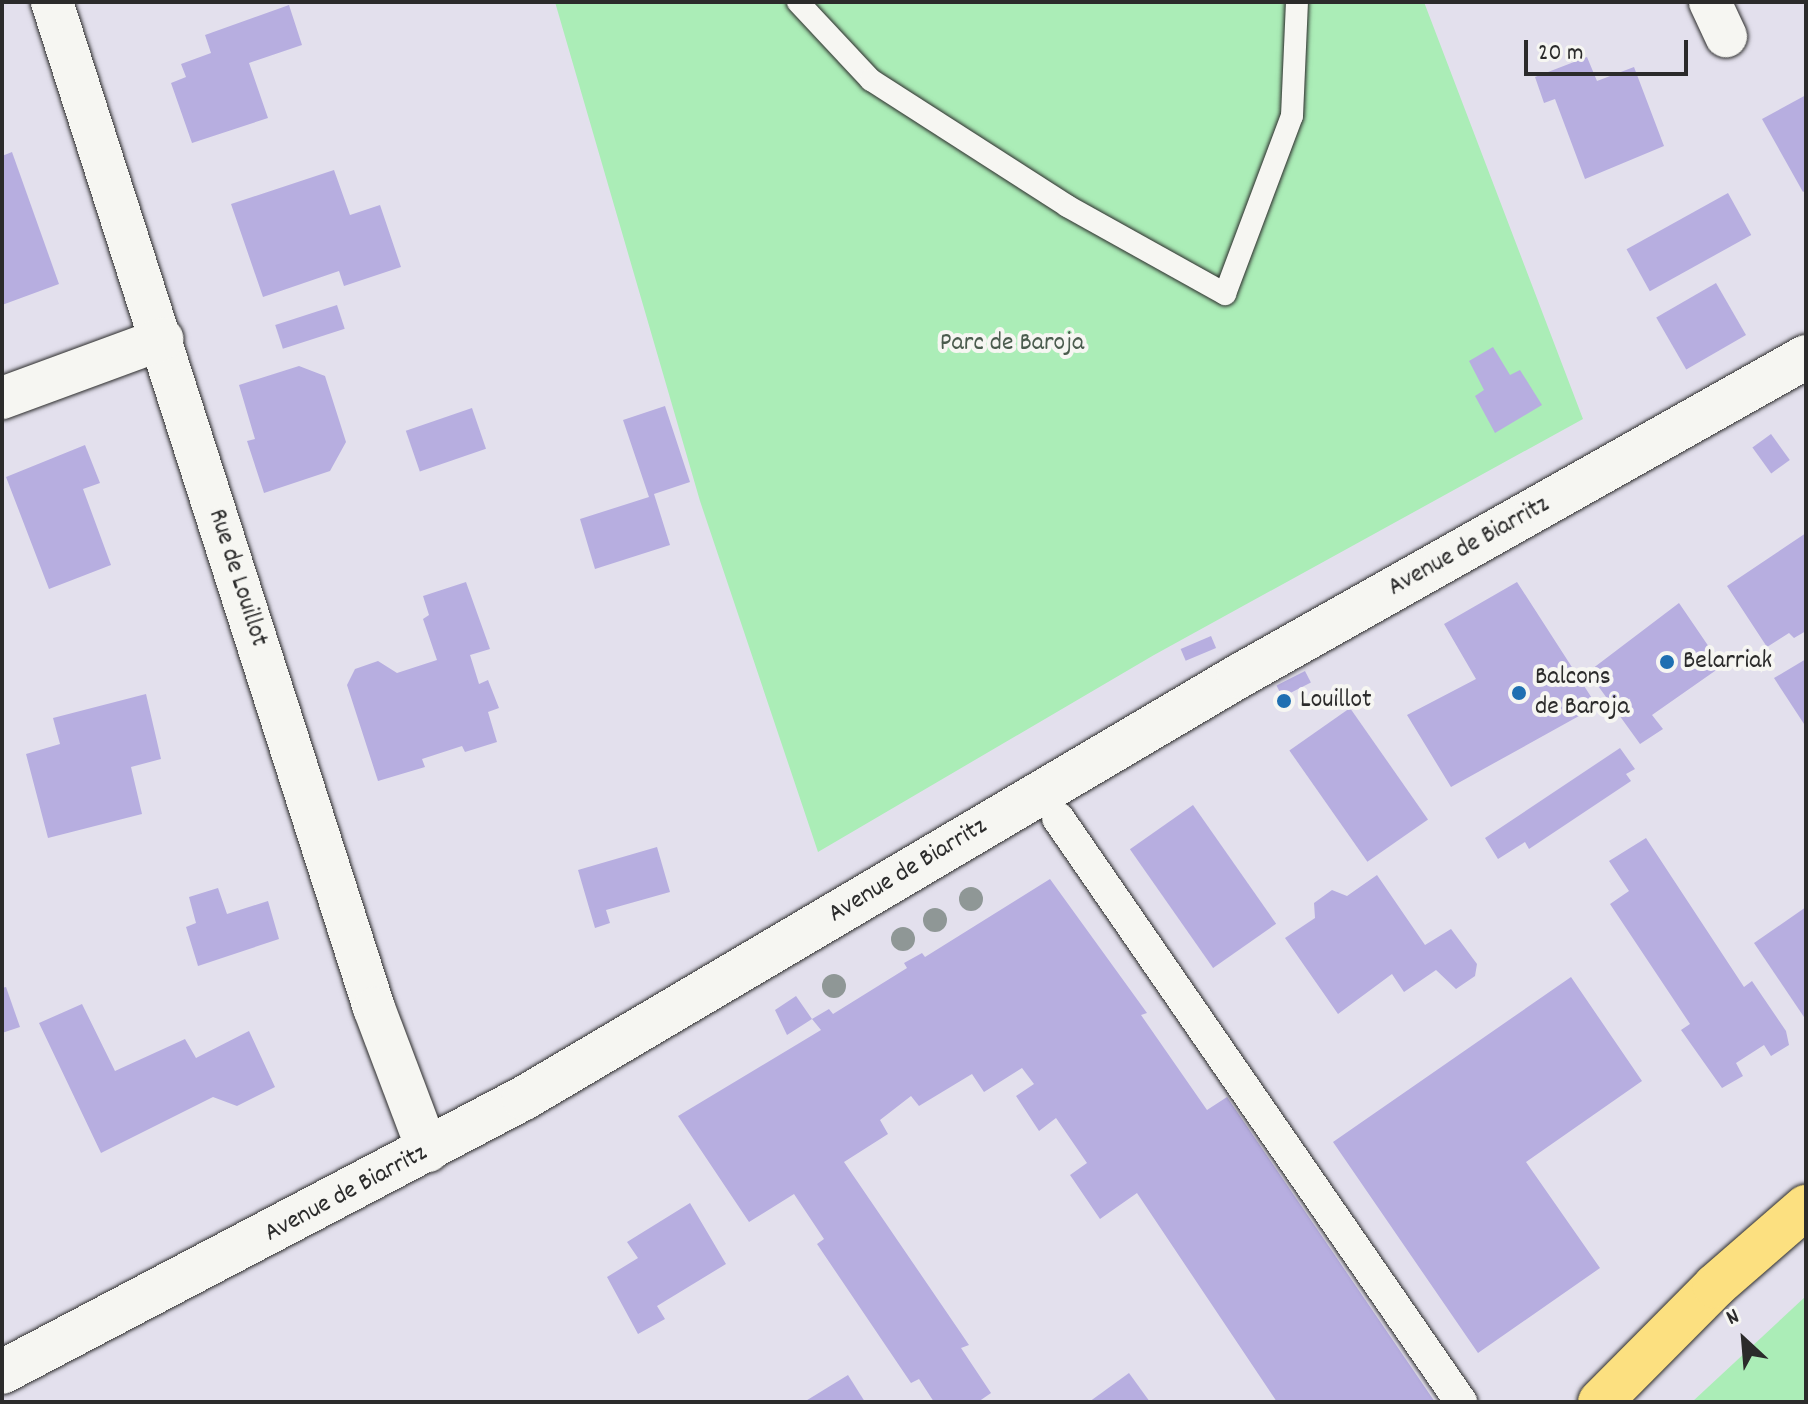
<!DOCTYPE html>
<html>
<head>
<meta charset="utf-8">
<style>
  body { margin:0 }
  #map { position:relative; width:1808px; height:1404px; overflow:hidden; background:#e3e0ed; font-family:Dekko,sans-serif }
  div>[style] { position:absolute }
  [style*='--x'] { left:calc(var(--x)*1px); top:calc(var(--y)*1px); width:calc(var(--w)*1px); rotate:calc(var(--a)*1deg) }
  .green>* { inset:0; background:#abedb7 }
  .building>* { inset:0; background:#b7aee0; transform-origin:0 0 }
  .roads { filter:drop-shadow(0 0 2px #2b2b2b) drop-shadow(0 0 2px #2b2b2b) }
  .service>* { height:22px; margin:-11px; padding:0 11px; transform-origin:11px; border-radius:11px; background:#f6f6f2 }
  .pedestrian>* { height:32px; margin:-16px; padding:0 16px; transform-origin:16px; border-radius:16px; background:#f6f6f2 }
  .minor>* { height:42px; margin:-21px; padding:0 21px; transform-origin:21px; border-radius:21px; background:#f6f6f2 }
  .secondary>* { height:44px; margin:-22px; padding:0 22px; transform-origin:22px; border-radius:22px; background:#f6f6f2 }
  .primary>* { height:44px; margin:-22px; padding:0 22px; transform-origin:22px; border-radius:22px; background:#fce080 }
  .trees>* { width:24px; height:24px; margin:-12px; border-radius:50%; background:#8f9796 }
  .dots>* { width:22px; height:22px; translate:-50% -50%; box-sizing:border-box; border:4px solid #f6f6f2; border-radius:50% }
  span { translate:-50% -50%; white-space:nowrap; text-align:center; line-height:1.15; -webkit-text-stroke:8px #f6f6f2; paint-order:stroke }
  .park-label { font-size:26px; color:#4b5c4e }
  .street-label { font-size:26px; color:#2b2b2b }
  .poi-label { font-size:26px; color:#2b2b2b }
  .left { translate:0 -50%; text-align:left }
  .frame { position:absolute; inset:0; border:4px solid #2b2b2b; pointer-events:none }
  .north { position:absolute; left:1704px; top:1300px; width:80px; height:80px; -webkit-text-stroke:6px #f6f6f2; paint-order:stroke; rotate:334deg; font-size:22px; font-weight:700; line-height:32px; text-align:center; color:#2b2b2b }
  .north::after { content:''; display:block; margin:auto; width:28px; height:36px; background:#2b2b2b; clip-path:polygon(50% 0,100% 100%,50% 72%,0 100%) }
  .scale { position:absolute; left:1524px; top:40px; width:164px; height:36px; box-sizing:border-box; border:4px solid #2b2b2b; border-top:0; padding-left:10px; font-size:24px; line-height:28px; white-space:nowrap; color:#2b2b2b; -webkit-text-stroke:6px #f6f6f2; paint-order:stroke }
</style>
</head>
<body>
<div id="map">
  <div class="green">
    <i style="clip-path:polygon(555px 2px,1424px 2px,1583px 419px,1154px 655px,818px 852px,700px 501px)"></i>
    <i style="clip-path:polygon(1806px 1296px,1806px 1402px,1692px 1402px)"></i>
  </div>
  <div class="building">
    <i style="clip-path:polygon(289px 5px,302px 45px,249px 63px,268px 118px,192px 143px,171px 83px,186px 77px,181px 64px,211px 53px,205px 35px)"></i>
    <i style="clip-path:polygon(1587px 57px,1597px 81px,1634px 67px,1664px 146px,1585px 179px,1555px 99px,1544px 103px,1535px 77px)"></i>
    <i style="clip-path:polygon(1806px 95px,1806px 190px,1803px 192px,1762px 119px)"></i>
    <i style="clip-path:polygon(12px 152px,59px 284px,2px 305px,2px 156px)"></i>
    <i style="clip-path:polygon(334px 170px,350px 215px,380px 205px,401px 267px,344px 286px,339px 271px,263px 297px,231px 204px)"></i>
    <i style="left:1728px;top:193px;width:48px;height:116px;rotate:61deg"></i>
    <i style="left:1716px;top:283px;width:60px;height:69px;rotate:60deg"></i>
    <i style="left:337px;top:305px;width:25px;height:65px;rotate:72deg"></i>
    <i style="clip-path:polygon(1493px 347px,1510px 375px,1520px 370px,1542px 405px,1495px 433px,1475px 396px,1484px 390px,1469px 361px)"></i>
    <i style="clip-path:polygon(299px 366px,325px 376px,346px 442px,330px 471px,264px 493px,247px 441px,255px 439px,239px 385px)"></i>
    <i style="clip-path:polygon(665px 406px,690px 482px,654px 494px,670px 545px,595px 569px,580px 519px,649px 497px,623px 420px)"></i>
    <i style="left:472px;top:408px;width:43px;height:70px;rotate:71deg"></i>
    <i style="left:1771px;top:434px;width:32px;height:23px;rotate:54deg"></i>
    <i style="clip-path:polygon(85px 445px,100px 483px,83px 489px,111px 565px,49px 589px,6px 477px)"></i>
    <i style="clip-path:polygon(1806px 533px,1806px 631px,1794px 638px,1789px 633px,1767px 647px,1727px 586px)"></i>
    <i style="clip-path:polygon(466px 582px,490px 649px,470px 655px,479px 684px,488px 680px,499px 708px,488px 712px,497px 742px,465px 752px,462px 746px,422px 759px,425px 767px,378px 781px,347px 685px,355px 669px,378px 661px,397px 673px,437px 660px,423px 619px,429px 615px,423px 596px)"></i>
    <i style="clip-path:polygon(1517px 582px,1597px 706px,1451px 787px,1407px 715px,1476px 679px,1444px 624px)"></i>
    <i style="clip-path:polygon(1679px 603px,1722px 666px,1652px 715px,1663px 729px,1640px 744px,1588px 672px)"></i>
    <i style="left:1211px;top:636px;width:13px;height:33px;rotate:67deg"></i>
    <i style="clip-path:polygon(1806px 659px,1806px 727px,1774px 678px)"></i>
    <i style="left:1305px;top:671px;width:13px;height:32px;rotate:63deg"></i>
    <i style="clip-path:polygon(146px 694px,161px 759px,131px 767px,142px 814px,48px 838px,26px 754px,60px 744px,53px 718px)"></i>
    <i style="left:1350px;top:708px;width:136px;height:74px;rotate:55deg"></i>
    <i style="clip-path:polygon(1620px 748px,1635px 769px,1626px 774px,1631px 781px,1529px 849px,1525px 842px,1498px 859px,1485px 838px)"></i>
    <i style="left:1193px;top:805px;width:145px;height:77px;rotate:55deg"></i>
    <i style="clip-path:polygon(1646px 838px,1744px 987px,1752px 981px,1786px 1031px,1789px 1045px,1771px 1056px,1764px 1045px,1736px 1063px,1743px 1076px,1722px 1088px,1681px 1030px,1690px 1024px,1610px 904px,1629px 891px,1609px 861px)"></i>
    <i style="clip-path:polygon(657px 847px,670px 892px,606px 910px,610px 923px,595px 928px,578px 870px)"></i>
    <i style="clip-path:polygon(1377px 875px,1425px 945px,1451px 929px,1477px 964px,1475px 976px,1456px 989px,1436px 970px,1404px 992px,1392px 974px,1338px 1014px,1285px 938px,1315px 918px,1314px 903px,1332px 890px,1347px 896px)"></i>
    <i style="clip-path:polygon(1050px 879px,1147px 1013px,1141px 1015px,1207px 1110px,1227px 1097px,1435px 1402px,1277px 1402px,1137px 1193px,1100px 1219px,1070px 1175px,1087px 1163px,1056px 1118px,1039px 1131px,1016px 1096px,1034px 1084px,1022px 1068px,984px 1092px,972px 1074px,919px 1106px,911px 1096px,880px 1120px,888px 1134px,844px 1162px,969px 1345px,961px 1348px,991px 1393px,978px 1402px,934px 1402px,919px 1379px,911px 1383px,817px 1244px,824px 1239px,794px 1194px,749px 1222px,678px 1116px,821px 1030px,812px 1019px,787px 1035px,775px 1010px,796px 996px,812px 1019px,829px 1009px,833px 1014px,907px 968px,904px 963px,922px 953px,925px 957px)"></i>
    <i style="clip-path:polygon(218px 888px,227px 914px,268px 901px,279px 939px,198px 966px,186px 927px,196px 923px,189px 897px)"></i>
    <i style="clip-path:polygon(1806px 907px,1806px 1020px,1754px 943px)"></i>
    <i style="clip-path:polygon(1571px 977px,1642px 1081px,1526px 1162px,1600px 1268px,1478px 1353px,1333px 1142px)"></i>
    <i style="clip-path:polygon(6px 987px,20px 1027px,2px 1033px,2px 988px)"></i>
    <i style="clip-path:polygon(82px 1004px,115px 1071px,185px 1039px,196px 1058px,249px 1031px,275px 1087px,237px 1106px,213px 1097px,101px 1153px,39px 1023px)"></i>
    <i style="clip-path:polygon(690px 1203px,726px 1264px,657px 1306px,665px 1319px,638px 1334px,607px 1277px,638px 1258px,627px 1242px)"></i>
    <i style="clip-path:polygon(1129px 1373px,1150px 1402px,1089px 1402px)"></i>
    <i style="clip-path:polygon(848px 1375px,865px 1402px,804px 1402px)"></i>
  </div>
  <div class="roads">
    <div class="service">
      <i style="--x:798;--y:2;--w:107;--a:46.9"></i>
      <i style="--x:871;--y:80;--w:233;--a:32.7"></i>
      <i style="--x:1067;--y:206;--w:181;--a:29.1"></i>
      <i style="--x:1225;--y:294;--w:190;--a:-69.4"></i>
      <i style="--x:1292;--y:116;--w:114;--a:-87.5"></i>
    </div>
    <div class="pedestrian">
      <i style="--x:1058;--y:818;--w:710;--a:55.39"></i>
    </div>
    <div class="minor">
      <i style="--x:52;--y:2;--w:1056;--a:72.25"></i>
      <i style="--x:374;--y:1008;--w:153;--a:69.3"></i>
      <i style="--x:1710;--y:2;--w:38;--a:65"></i>
      <i style="--x:2;--y:398;--w:171;--a:-20.2"></i>
    </div>
    <div class="secondary">
      <i style="--x:2;--y:1372;--w:590;--a:-27.7"></i>
      <i style="--x:524;--y:1098;--w:830;--a:-30.55"></i>
      <i style="--x:1239;--y:676;--w:651;--a:-29.36"></i>
    </div>
    <div class="primary">
      <i style="--x:1600;--y:1402;--w:163;--a:-45.2"></i>
      <i style="--x:1715;--y:1286;--w:121;--a:-41"></i>
    </div>
  </div>
  <div class="trees">
    <i style="left:971px;top:899px"></i>
    <i style="left:935px;top:920px"></i>
    <i style="left:903px;top:939px"></i>
    <i style="left:834px;top:986px"></i>
  </div>
  <div class="dots">
    <i style="left:1667px;top:662px;background:#1f6fb2"></i>
    <i style="left:1519px;top:693px;background:#1f6fb2"></i>
    <i style="left:1284px;top:701px;background:#1f6fb2"></i>
  </div>
  <div class="park-label">
    <span style="left:1012px;top:344px">Parc de Baroja</span>
  </div>
  <div class="street-label">
    <span style="left:1469px;top:547px;rotate:-29deg">Avenue de Biarritz</span>
    <span style="left:237px;top:578px;rotate:72deg">Rue de Louillot</span>
    <span style="left:908px;top:871px;rotate:-31deg">Avenue de Biarritz</span>
    <span style="left:346px;top:1194px;rotate:-28deg">Avenue de Biarritz</span>
  </div>
  <div class="poi-label">
    <span class="left" style="left:1683px;top:662px">Belarriak</span>
    <span class="left" style="left:1535px;top:693px">Balcons<br>de Baroja</span>
    <span class="left" style="left:1300px;top:701px">Louillot</span>
  </div>
  <div class="frame"></div>
  <div class="north">N</div>
  <div class="scale">20 m</div>
</div>
</body>
</html>
